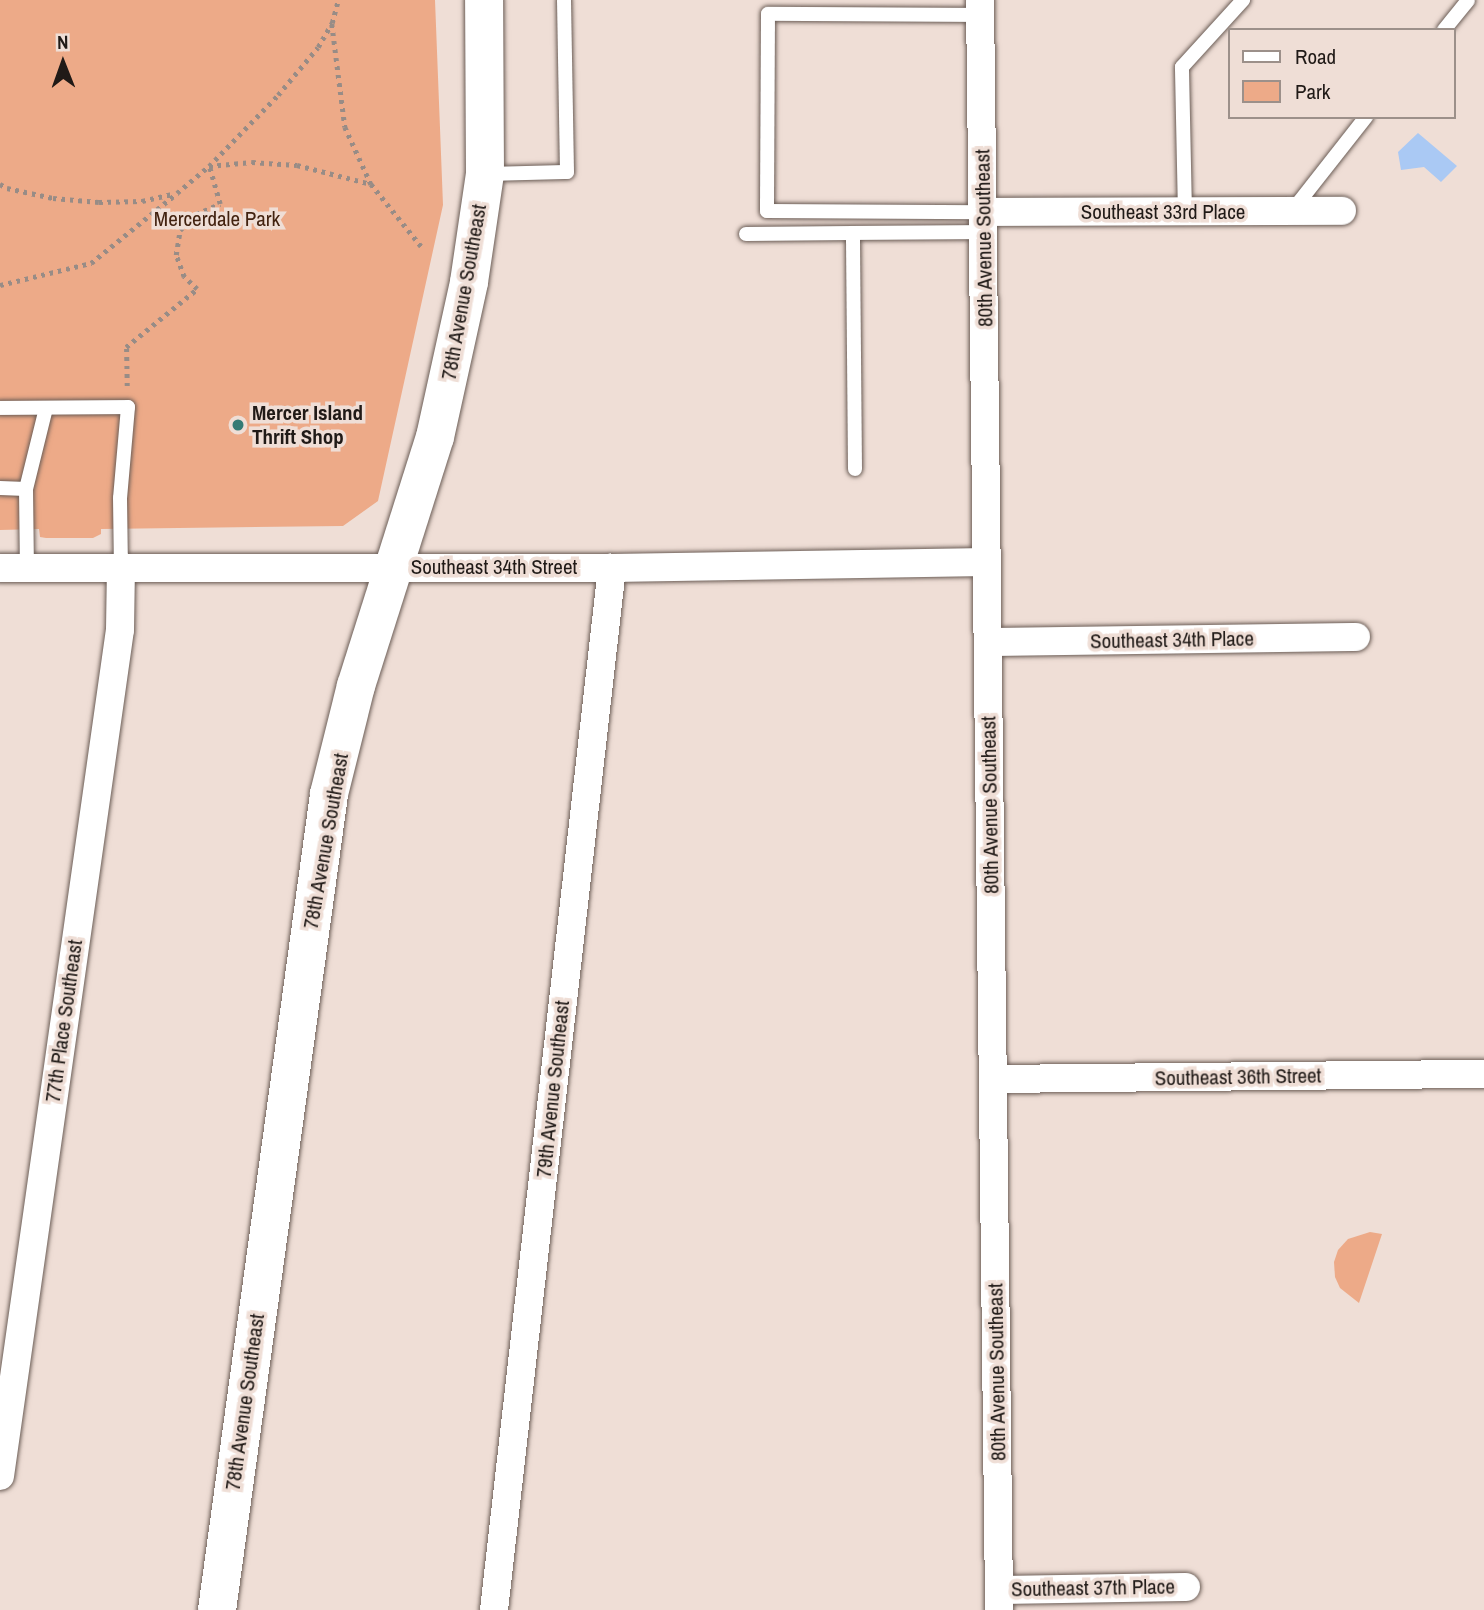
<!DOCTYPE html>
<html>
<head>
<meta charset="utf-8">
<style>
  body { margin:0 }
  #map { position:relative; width:1484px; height:1610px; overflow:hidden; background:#efded6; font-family:"Archivo Narrow",sans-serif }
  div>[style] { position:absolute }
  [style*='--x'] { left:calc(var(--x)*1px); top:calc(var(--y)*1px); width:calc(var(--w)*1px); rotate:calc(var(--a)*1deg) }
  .green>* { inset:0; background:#edaa88 }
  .water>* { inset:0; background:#aac9f4 }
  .path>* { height:4.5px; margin-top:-2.25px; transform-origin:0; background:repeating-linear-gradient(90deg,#988c86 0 3.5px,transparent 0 8.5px) }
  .roads { filter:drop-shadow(0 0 2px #6b5d56) drop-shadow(0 0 2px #6b5d56) }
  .lane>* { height:14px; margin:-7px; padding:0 7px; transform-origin:7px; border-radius:7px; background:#fff }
  .street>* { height:28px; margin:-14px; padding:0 14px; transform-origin:14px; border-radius:14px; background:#fff }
  .secondary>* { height:38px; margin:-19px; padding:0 19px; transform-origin:19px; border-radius:19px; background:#fff }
  .dots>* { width:19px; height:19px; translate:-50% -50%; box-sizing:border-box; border:4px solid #efded6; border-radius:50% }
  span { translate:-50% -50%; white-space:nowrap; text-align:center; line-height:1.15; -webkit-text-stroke:7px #efded6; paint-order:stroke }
  .street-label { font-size:21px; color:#201a17 }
  .park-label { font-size:21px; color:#422210 }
  .poi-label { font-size:21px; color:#201a17; font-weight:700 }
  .left { translate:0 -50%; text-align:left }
  .legend { position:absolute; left:1228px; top:28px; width:228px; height:91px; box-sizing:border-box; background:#efded6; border:2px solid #9c908a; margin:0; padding:9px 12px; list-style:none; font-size:21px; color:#201a17 }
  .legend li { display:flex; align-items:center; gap:14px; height:35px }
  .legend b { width:35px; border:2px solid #9c908a }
  .north { position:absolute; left:28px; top:28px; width:70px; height:70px; -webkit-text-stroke:5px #efded6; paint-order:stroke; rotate:359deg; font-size:19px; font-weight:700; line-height:28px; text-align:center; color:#201a17 }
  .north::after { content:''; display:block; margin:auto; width:24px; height:32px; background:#201a17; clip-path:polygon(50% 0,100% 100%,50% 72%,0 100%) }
</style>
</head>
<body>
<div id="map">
  <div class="green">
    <i style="clip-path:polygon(0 0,435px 0,443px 205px,378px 501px,343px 526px,101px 529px,101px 534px,93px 538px,46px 538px,40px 537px,39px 529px,0 530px)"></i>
    <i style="clip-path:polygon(1370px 1232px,1382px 1234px,1359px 1303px,1340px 1288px,1335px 1277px,1334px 1262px,1338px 1250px,1348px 1239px)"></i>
  </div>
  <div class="water">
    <i style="clip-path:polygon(1418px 133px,1457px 166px,1441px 182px,1424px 167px,1401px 170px,1398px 152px)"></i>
  </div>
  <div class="path">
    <i style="--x:332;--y:24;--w:104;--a:82.8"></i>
    <i style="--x:345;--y:127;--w:63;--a:65.5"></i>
    <i style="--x:0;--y:184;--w:8;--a:30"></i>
    <i style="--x:7;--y:188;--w:47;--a:12.3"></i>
    <i style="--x:53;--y:198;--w:46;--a:5"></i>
    <i style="--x:99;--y:202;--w:43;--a:-1.3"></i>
    <i style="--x:142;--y:201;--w:32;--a:-13"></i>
    <i style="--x:0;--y:285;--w:94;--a:-13.6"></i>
    <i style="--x:91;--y:263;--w:111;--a:-39.1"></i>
    <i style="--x:177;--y:193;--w:42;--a:-40.2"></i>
    <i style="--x:209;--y:166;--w:99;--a:-45.8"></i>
    <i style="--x:278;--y:95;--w:62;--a:-50.2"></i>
    <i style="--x:318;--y:47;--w:28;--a:-60"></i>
    <i style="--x:332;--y:23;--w:24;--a:-75"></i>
    <i style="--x:127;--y:386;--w:39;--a:-91"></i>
    <i style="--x:126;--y:347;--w:92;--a:-39.2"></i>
    <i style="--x:197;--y:289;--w:18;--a:-137"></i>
    <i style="--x:184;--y:277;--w:23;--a:-110"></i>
    <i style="--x:176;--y:255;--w:25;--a:-81"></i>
    <i style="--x:180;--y:230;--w:23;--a:-45"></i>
    <i style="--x:196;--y:214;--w:26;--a:-23"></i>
    <i style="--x:220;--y:204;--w:40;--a:-106"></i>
    <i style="--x:209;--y:166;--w:43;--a:-5.3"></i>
    <i style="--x:252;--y:162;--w:45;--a:3.8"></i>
    <i style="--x:297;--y:165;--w:76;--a:14.4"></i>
    <i style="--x:371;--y:184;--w:80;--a:51.1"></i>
  </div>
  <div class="roads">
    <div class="lane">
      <i style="--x:980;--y:15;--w:212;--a:-179.7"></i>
      <i style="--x:768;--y:14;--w:197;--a:90.3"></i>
      <i style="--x:767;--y:211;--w:216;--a:0.3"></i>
      <i style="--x:1444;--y:30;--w:38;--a:-51"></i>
      <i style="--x:485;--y:174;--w:82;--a:-1.4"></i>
      <i style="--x:567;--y:172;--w:172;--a:-91"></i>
      <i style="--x:1292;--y:211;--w:120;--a:-51.8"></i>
      <i style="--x:1185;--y:213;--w:146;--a:-91.2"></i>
      <i style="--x:1182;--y:67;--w:91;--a:-47.7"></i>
      <i style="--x:746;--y:234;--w:107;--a:-0.5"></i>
      <i style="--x:0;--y:408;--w:128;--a:-0.4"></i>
      <i style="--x:128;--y:407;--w:91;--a:95"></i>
      <i style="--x:120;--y:498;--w:68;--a:89.2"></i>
      <i style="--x:855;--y:469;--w:236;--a:-90.5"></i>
      <i style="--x:853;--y:233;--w:131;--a:-0.4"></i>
      <i style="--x:0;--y:488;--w:26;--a:2"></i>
      <i style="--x:26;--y:489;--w:83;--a:-76.1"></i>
      <i style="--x:26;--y:489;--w:79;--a:89.3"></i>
    </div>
    <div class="street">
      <i style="--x:980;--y:0;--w:1610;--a:89.32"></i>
      <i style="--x:983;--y:212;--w:359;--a:-0.2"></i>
      <i style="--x:0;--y:568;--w:612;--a:0"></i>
      <i style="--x:612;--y:568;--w:375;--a:-0.9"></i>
      <i style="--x:989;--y:642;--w:367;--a:-0.8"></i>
      <i style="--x:993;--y:1079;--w:491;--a:-0.6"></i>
      <i style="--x:0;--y:1476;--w:854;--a:-81.93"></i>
      <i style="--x:120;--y:630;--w:64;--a:-89.1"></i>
      <i style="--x:1000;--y:1590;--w:186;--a:-0.9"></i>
      <i style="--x:494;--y:1610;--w:1049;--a:-83.54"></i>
    </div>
    <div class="secondary">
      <i style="--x:217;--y:1610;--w:824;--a:-82.18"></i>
      <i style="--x:329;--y:794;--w:111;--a:-76"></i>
      <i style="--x:356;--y:686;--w:261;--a:-72.4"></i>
      <i style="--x:435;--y:437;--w:159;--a:-77.6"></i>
      <i style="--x:469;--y:282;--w:109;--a:-81.6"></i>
      <i style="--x:485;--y:174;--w:174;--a:-90.3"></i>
    </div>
  </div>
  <div class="dots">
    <i style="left:238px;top:425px;background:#347b75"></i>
  </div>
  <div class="street-label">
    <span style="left:1163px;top:212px">Southeast 33rd Place</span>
    <span style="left:984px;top:238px;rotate:-91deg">80th Avenue Southeast</span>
    <span style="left:464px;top:292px;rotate:-80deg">78th Avenue Southeast</span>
    <span style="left:494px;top:567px">Southeast 34th Street</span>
    <span style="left:1172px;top:640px;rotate:-1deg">Southeast 34th Place</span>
    <span style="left:990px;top:805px;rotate:-91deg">80th Avenue Southeast</span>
    <span style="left:326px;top:841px;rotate:-80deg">78th Avenue Southeast</span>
    <span style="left:64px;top:1021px;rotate:-82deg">77th Place Southeast</span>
    <span style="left:1238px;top:1077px;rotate:-1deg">Southeast 36th Street</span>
    <span style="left:553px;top:1089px;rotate:-84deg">79th Avenue Southeast</span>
    <span style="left:997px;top:1372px;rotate:-91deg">80th Avenue Southeast</span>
    <span style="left:245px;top:1402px;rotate:-82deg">78th Avenue Southeast</span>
    <span style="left:1093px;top:1588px;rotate:-1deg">Southeast 37th Place</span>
  </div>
  <div class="park-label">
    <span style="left:217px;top:219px">Mercerdale Park</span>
  </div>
  <div class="poi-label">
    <span class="left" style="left:252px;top:425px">Mercer Island<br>Thrift Shop</span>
  </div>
  <ul class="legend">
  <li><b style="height:9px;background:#fff"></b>Road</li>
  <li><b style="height:19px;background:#edaa88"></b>Park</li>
  </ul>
  <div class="north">N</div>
</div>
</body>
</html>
